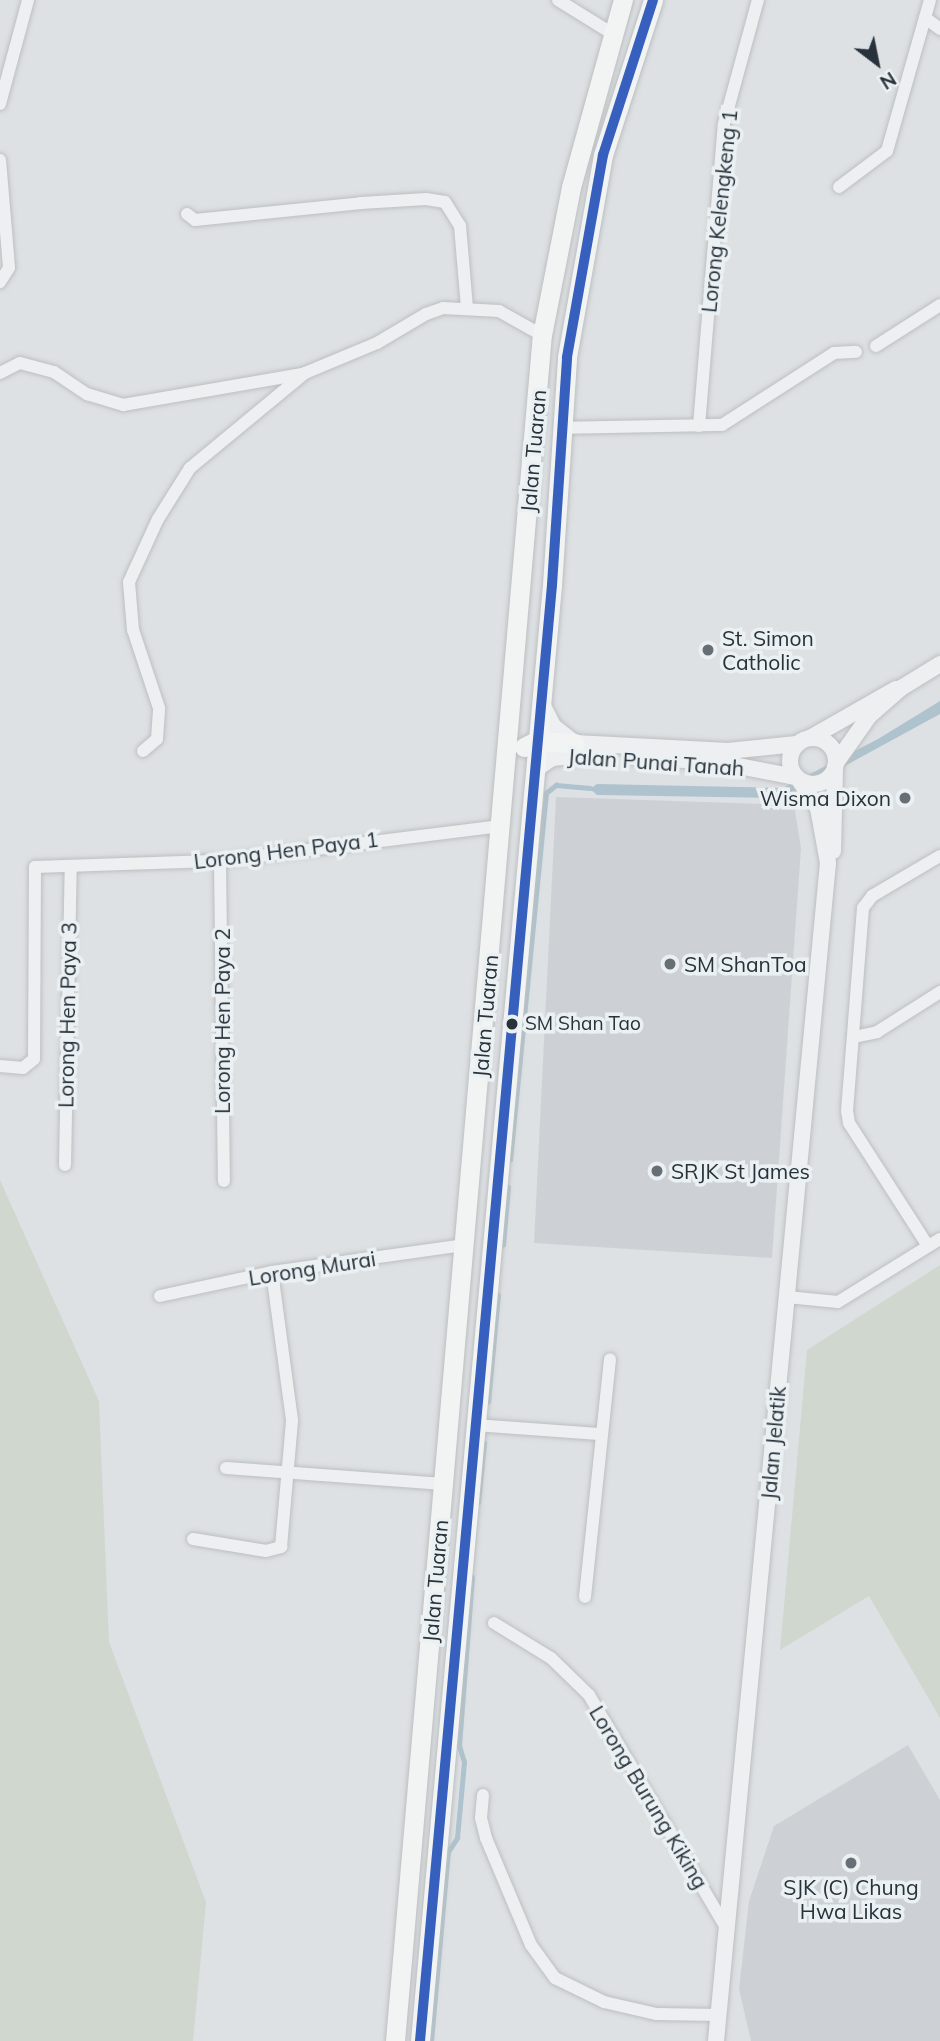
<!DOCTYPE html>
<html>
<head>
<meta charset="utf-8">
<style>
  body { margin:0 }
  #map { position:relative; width:940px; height:2041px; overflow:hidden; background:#dee1e3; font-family:Mulish,sans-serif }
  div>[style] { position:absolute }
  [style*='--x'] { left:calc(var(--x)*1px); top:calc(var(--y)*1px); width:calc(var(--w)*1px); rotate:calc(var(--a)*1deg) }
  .built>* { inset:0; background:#cdd1d6 }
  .green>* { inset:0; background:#d0d7cf }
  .water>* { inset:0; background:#aec3cd }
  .stream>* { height:4.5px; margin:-2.25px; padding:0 2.25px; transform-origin:2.25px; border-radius:2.25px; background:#aec3cd }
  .roads { filter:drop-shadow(0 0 2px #bcbfc1) drop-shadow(0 0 2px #bcbfc1) }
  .minor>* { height:12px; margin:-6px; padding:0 6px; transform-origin:6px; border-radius:6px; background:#eeeff0 }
  .tertiary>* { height:16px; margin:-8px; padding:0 8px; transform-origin:8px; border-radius:8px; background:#eeeff0 }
  .tertiary>.ring { margin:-8px; padding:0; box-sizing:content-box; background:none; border:16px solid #eeeff0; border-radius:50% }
  .primary>* { height:19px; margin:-9.5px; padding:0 9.5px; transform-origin:9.5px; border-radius:9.5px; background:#f2f4f4 }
  .bus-1>* { height:10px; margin:-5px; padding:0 5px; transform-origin:5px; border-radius:5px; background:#375fbe }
  .dots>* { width:19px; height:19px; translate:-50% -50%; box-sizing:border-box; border:4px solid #ebf0f3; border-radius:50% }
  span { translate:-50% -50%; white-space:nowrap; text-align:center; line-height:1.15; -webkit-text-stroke:7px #ebf0f3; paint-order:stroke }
  .bus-label { font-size:19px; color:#27323b }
  .left { translate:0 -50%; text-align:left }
  .street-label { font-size:21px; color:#27323b }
  .poi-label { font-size:21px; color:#27323b }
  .right { translate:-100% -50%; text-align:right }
  .north { position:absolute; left:842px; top:28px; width:70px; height:70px; -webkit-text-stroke:5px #ebf0f3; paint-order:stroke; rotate:148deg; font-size:19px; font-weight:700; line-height:28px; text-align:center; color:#27323b }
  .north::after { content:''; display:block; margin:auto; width:24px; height:32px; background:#27323b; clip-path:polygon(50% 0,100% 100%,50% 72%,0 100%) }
</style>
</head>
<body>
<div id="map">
  <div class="built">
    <i style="clip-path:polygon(556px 797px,794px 805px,801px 848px,772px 1258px,534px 1243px)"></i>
    <i style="clip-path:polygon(908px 1745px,940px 1800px,940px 2041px,751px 2041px,739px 1989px,749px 1901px,774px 1826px)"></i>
  </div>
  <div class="green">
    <i style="clip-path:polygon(0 1180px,99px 1401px,109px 1642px,206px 1902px,193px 2041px,0 2041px)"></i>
    <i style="clip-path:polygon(940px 1265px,940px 1718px,869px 1596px,780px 1650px,807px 1350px)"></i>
  </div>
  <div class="water">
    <i style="clip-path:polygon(940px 701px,940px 714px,786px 798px,597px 795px,590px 789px,597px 784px,783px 788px,878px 739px)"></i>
  </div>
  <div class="stream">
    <i style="--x:510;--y:1160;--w:369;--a:-84.4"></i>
    <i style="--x:546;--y:793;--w:13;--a:-39"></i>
    <i style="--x:556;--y:785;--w:34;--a:5"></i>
    <i style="--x:503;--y:1245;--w:58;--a:-85.1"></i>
    <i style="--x:488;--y:1402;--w:107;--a:-84.7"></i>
    <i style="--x:478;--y:1503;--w:60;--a:-84.3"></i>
    <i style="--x:431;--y:2041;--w:190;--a:-84.9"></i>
    <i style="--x:448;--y:1852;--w:17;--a:-57"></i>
    <i style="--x:457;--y:1838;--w:76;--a:-84.7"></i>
    <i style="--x:464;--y:1762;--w:17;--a:-107"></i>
    <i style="--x:459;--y:1746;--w:169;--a:-85.6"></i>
  </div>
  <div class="roads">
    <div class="minor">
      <i style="--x:558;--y:0;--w:65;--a:31.7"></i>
      <i style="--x:925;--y:18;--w:19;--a:36"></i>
      <i style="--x:0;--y:104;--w:108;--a:-74.9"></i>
      <i style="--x:0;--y:160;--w:108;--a:85.2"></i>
      <i style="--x:9;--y:268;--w:17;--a:123"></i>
      <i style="--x:839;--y:187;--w:60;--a:-36.9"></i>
      <i style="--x:887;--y:151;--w:157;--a:-74.1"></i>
      <i style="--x:187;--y:214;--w:10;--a:37"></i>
      <i style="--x:195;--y:220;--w:167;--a:-5.8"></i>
      <i style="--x:361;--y:203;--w:65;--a:-3.5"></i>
      <i style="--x:426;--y:199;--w:19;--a:9"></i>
      <i style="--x:445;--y:202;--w:28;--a:58"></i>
      <i style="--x:460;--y:226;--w:81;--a:85.1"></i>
      <i style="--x:876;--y:346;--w:76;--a:-32.6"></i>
      <i style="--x:0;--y:373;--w:22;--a:-27"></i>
      <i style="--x:20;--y:363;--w:35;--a:15"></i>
      <i style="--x:54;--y:372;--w:40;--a:34"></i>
      <i style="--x:87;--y:394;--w:38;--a:17"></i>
      <i style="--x:123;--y:405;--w:182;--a:-9.8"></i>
      <i style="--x:699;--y:426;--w:303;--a:-85.3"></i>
      <i style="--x:724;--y:124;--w:129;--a:-74.7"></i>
      <i style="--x:561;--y:428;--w:161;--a:-1.1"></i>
      <i style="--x:722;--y:425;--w:133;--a:-32.7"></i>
      <i style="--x:834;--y:353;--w:22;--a:-3"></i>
      <i style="--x:143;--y:751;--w:18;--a:-41"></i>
      <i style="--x:157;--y:739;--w:31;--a:-86"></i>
      <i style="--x:159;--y:708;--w:82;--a:-108.4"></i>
      <i style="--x:133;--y:630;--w:48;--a:-94.8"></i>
      <i style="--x:129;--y:582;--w:69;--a:-65.3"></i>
      <i style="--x:158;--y:519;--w:60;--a:-57.9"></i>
      <i style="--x:190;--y:468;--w:149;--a:-39.6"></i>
      <i style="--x:305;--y:373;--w:78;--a:-22.6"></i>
      <i style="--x:377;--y:343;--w:57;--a:-30.6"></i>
      <i style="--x:426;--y:314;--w:18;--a:-19"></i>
      <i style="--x:443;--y:308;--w:56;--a:3.1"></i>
      <i style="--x:499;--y:311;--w:49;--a:29.2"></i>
      <i style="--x:220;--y:861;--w:320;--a:89.3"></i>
      <i style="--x:854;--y:1037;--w:24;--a:-12"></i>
      <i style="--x:877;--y:1032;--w:75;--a:-32.4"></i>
      <i style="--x:0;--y:1066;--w:23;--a:5"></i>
      <i style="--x:23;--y:1068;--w:14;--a:-39"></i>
      <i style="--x:34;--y:1059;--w:192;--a:-89.7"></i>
      <i style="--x:35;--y:867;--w:185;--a:-1.9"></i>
      <i style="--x:220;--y:861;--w:283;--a:-7.1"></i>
      <i style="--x:65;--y:1165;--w:299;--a:-88.9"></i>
      <i style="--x:928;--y:1246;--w:146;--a:-122.7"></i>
      <i style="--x:849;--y:1123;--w:12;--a:-99"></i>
      <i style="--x:847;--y:1111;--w:204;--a:-85.5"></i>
      <i style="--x:863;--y:908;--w:15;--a:-53"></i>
      <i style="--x:872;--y:896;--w:79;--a:-30.5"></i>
      <i style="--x:160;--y:1296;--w:115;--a:-12.1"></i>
      <i style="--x:272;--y:1272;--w:195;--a:-8"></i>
      <i style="--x:787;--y:1297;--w:51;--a:5.6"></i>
      <i style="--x:838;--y:1302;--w:120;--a:-31.7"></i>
      <i style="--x:474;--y:1425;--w:126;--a:4.1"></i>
      <i style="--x:226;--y:1468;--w:219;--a:4.2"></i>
      <i style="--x:193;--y:1539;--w:74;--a:9.3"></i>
      <i style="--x:266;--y:1551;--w:16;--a:-15"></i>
      <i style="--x:281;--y:1547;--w:127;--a:-85"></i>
      <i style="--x:292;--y:1420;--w:149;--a:-97.7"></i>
      <i style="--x:585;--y:1597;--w:239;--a:-84"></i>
      <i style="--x:494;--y:1623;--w:67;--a:31.6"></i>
      <i style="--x:551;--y:1658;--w:53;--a:44.2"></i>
      <i style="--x:589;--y:1695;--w:272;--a:59.5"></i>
      <i style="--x:483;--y:1795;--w:23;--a:95"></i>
      <i style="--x:481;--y:1818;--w:21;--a:76"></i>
      <i style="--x:486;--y:1838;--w:116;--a:67.2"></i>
      <i style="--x:531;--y:1945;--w:41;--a:54"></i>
      <i style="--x:555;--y:1978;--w:55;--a:26.1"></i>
      <i style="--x:604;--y:2002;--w:53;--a:13"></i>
      <i style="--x:656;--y:2014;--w:64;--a:0.9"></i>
    </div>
    <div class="tertiary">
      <i style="--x:541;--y:702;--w:27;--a:63"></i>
      <i style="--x:553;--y:726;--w:28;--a:38"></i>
      <i style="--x:575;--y:743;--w:153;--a:3"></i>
      <i style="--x:728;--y:751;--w:69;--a:-5.8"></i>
      <i class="ring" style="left:790px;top:738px;width:30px;height:30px"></i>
      <i style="--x:810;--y:738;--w:99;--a:-29.7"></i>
      <i style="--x:635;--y:757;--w:83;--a:3.4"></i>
      <i style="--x:718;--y:762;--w:78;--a:11"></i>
      <i style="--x:836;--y:763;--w:57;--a:-54.9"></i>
      <i style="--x:869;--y:716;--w:43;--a:-41.2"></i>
      <i style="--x:901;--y:688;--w:46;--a:-31.6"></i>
      <i style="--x:534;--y:778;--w:12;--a:-66"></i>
      <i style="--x:539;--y:767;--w:16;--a:-35"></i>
      <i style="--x:552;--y:758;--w:39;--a:-6"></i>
      <i style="--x:833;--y:851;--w:84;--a:-88.6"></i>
      <i style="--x:716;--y:2041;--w:1183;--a:-84.57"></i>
      <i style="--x:828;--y:863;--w:56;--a:-100.3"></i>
      <i style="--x:818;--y:808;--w:32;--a:-124"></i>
    </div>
    <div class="primary">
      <i style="--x:524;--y:747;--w:13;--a:-27"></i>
      <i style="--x:536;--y:741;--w:39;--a:3"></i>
      <i style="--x:395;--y:2041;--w:1712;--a:-85.08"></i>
      <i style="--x:542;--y:335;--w:151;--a:-78.9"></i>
      <i style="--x:571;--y:187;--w:194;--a:-74.5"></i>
      <i style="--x:420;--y:2041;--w:1462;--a:-84.82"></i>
      <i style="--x:552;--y:585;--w:228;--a:-86.2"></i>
      <i style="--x:567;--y:357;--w:205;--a:-79.9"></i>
      <i style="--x:603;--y:155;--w:163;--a:-72.1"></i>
    </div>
  </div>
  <div class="bus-1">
    <i style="--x:420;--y:2041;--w:1462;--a:-84.82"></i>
    <i style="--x:552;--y:585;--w:228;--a:-86.2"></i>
    <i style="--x:567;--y:357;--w:205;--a:-79.9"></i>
    <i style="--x:603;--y:155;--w:163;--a:-72.1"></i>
  </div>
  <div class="dots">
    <i style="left:708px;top:650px;background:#676f76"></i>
    <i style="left:905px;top:798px;background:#676f76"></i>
    <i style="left:670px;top:964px;background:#676f76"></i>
    <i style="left:512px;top:1024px;background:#27323b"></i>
    <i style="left:657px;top:1171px;background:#676f76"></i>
    <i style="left:851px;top:1863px;background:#676f76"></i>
  </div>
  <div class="bus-label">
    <span class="left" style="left:525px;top:1024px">SM Shan Tao</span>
  </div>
  <div class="street-label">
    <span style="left:719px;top:211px;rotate:-84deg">Lorong Kelengkeng 1</span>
    <span style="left:533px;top:451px;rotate:-85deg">Jalan Tuaran</span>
    <span style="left:656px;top:762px;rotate:4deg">Jalan Punai Tanah</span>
    <span style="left:286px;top:850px;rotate:-7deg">Lorong Hen Paya 1</span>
    <span style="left:67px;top:1015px;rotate:-89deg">Lorong Hen Paya 3</span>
    <span style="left:485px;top:1016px;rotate:-85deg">Jalan Tuaran</span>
    <span style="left:222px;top:1021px;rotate:-90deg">Lorong Hen Paya 2</span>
    <span style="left:312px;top:1268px;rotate:-9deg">Lorong Murai</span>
    <span style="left:773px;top:1443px;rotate:-85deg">Jalan Jelatik</span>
    <span style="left:435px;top:1581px;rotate:-85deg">Jalan Tuaran</span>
    <span style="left:649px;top:1797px;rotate:59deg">Lorong Burung Kiking</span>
  </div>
  <div class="poi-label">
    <span class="left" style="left:722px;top:650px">St. Simon<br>Catholic</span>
    <span class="right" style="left:891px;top:798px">Wisma Dixon</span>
    <span class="left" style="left:684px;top:964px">SM ShanToa</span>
    <span class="left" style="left:671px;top:1171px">SRJK St James</span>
    <span style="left:851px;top:1899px">SJK (C) Chung<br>Hwa Likas</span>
  </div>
  <div class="north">N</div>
</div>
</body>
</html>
